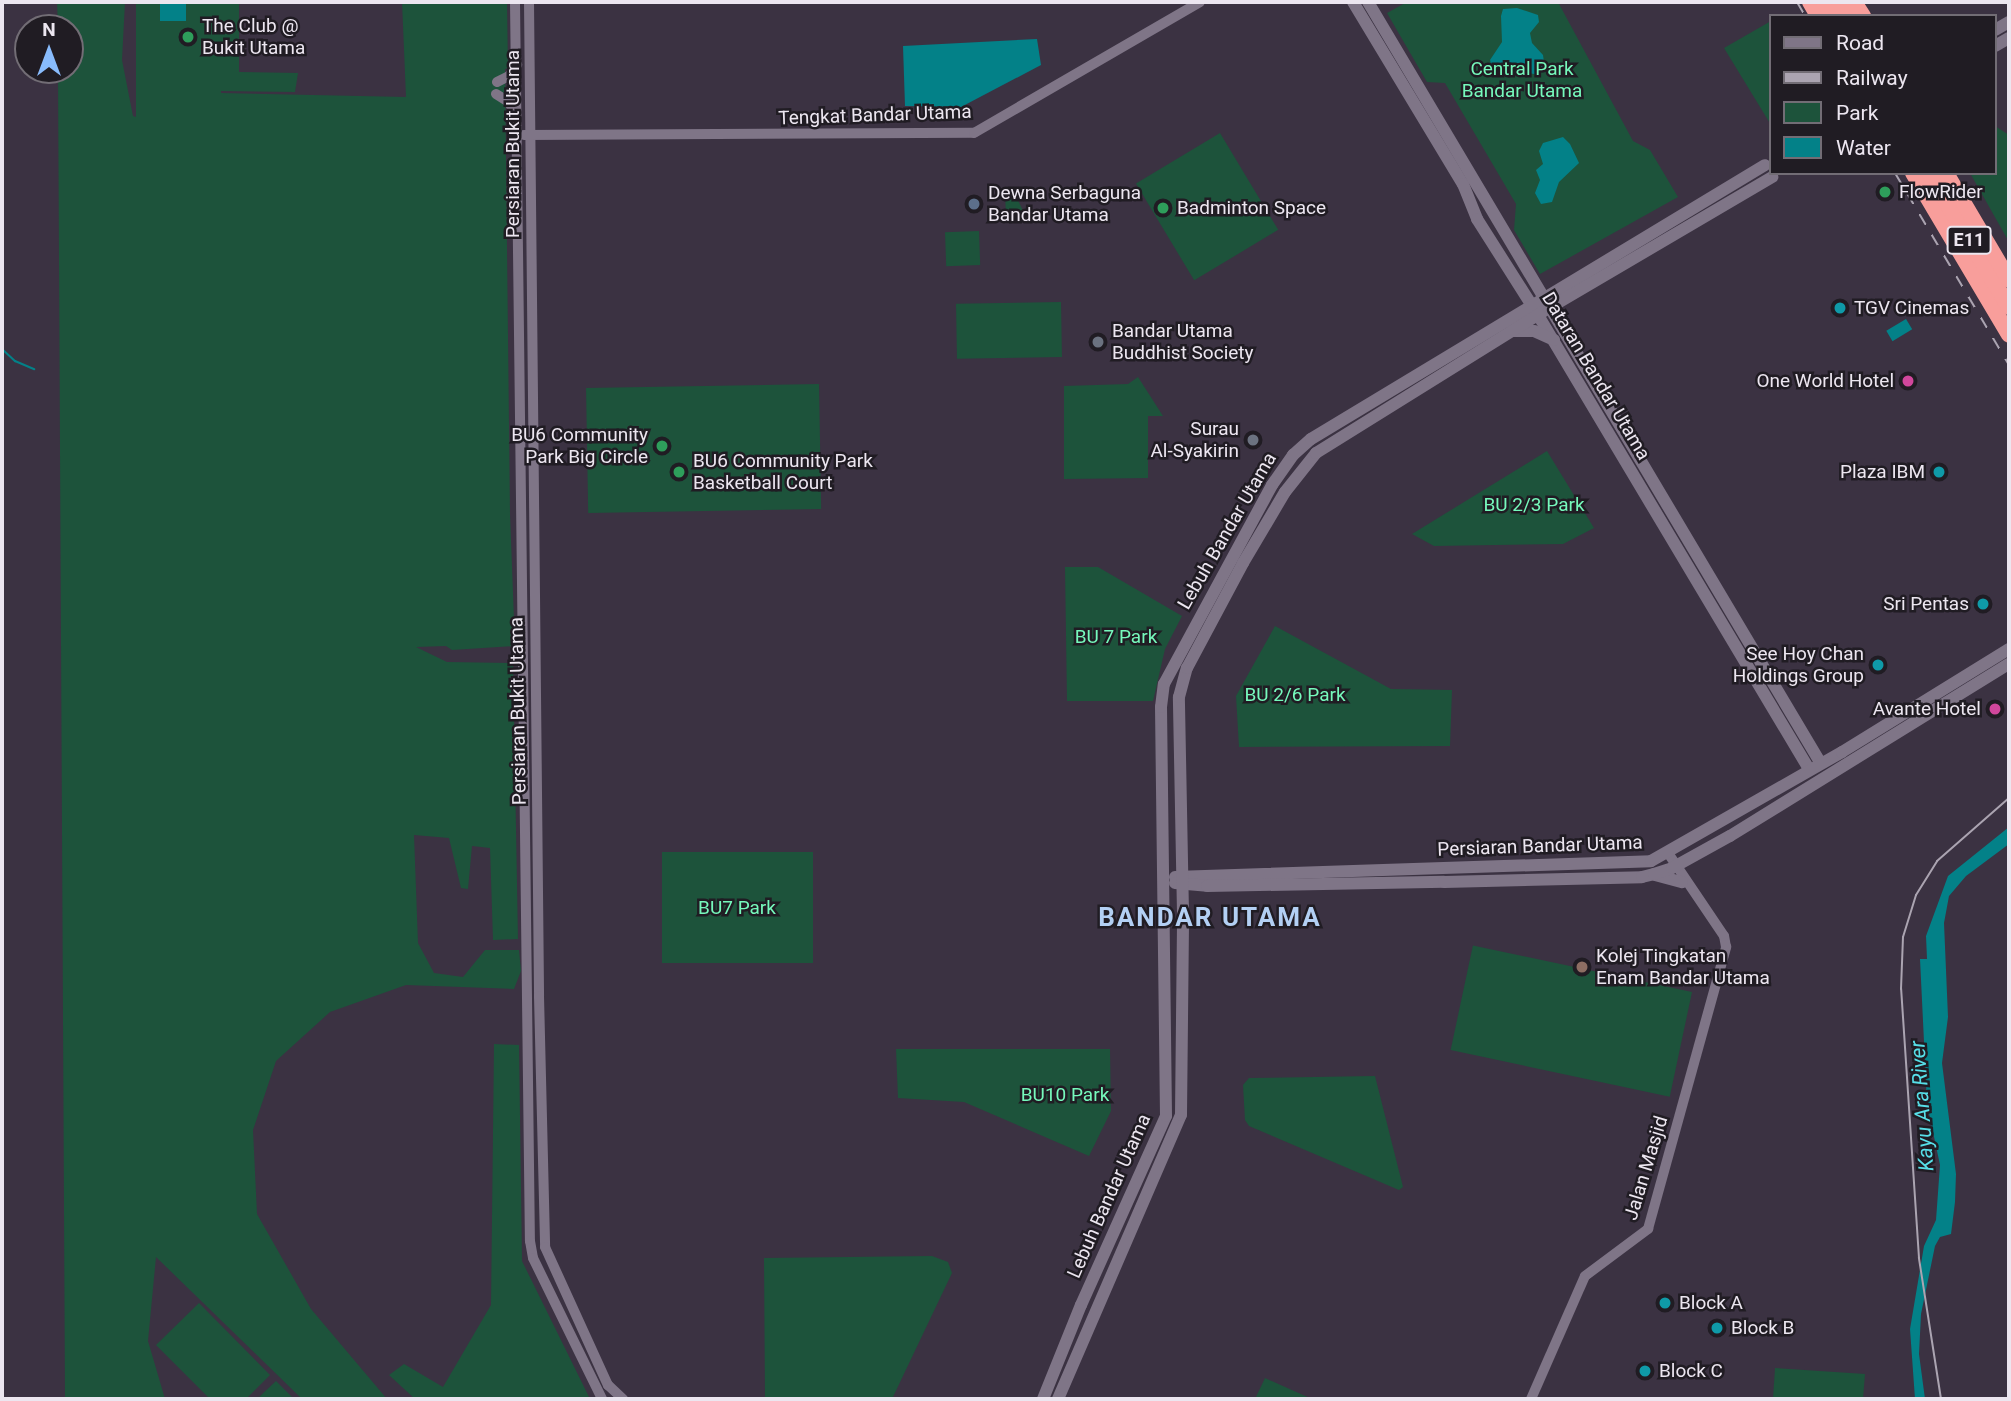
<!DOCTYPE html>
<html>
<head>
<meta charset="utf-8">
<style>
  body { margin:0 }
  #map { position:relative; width:2011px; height:1401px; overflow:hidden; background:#3b3242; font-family:Roboto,sans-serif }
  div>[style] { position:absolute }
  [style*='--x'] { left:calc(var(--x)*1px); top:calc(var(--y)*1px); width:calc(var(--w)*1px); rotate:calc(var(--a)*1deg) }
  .green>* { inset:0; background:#1d533b; transform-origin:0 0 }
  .water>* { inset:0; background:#038188; transform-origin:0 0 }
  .stream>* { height:2px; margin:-1px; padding:0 1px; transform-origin:1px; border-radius:1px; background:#038188 }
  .tertiary>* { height:10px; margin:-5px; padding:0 5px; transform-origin:5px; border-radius:5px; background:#7f7587 }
  .secondary>* { height:12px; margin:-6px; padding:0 6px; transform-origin:6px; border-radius:6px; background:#7f7587 }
  .motorway>* { height:16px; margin:-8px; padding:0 8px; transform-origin:8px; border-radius:8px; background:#f89e9b }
  .tram>* { height:2px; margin:-1px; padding:0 1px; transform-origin:1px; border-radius:1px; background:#aba4b1 }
  .rail>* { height:2px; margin-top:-1px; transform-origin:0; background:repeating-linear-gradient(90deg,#aba4b1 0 12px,transparent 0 24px) }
  .dots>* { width:19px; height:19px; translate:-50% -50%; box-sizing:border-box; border:4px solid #201c23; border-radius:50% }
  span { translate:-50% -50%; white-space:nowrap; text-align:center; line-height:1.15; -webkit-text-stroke:5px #201c23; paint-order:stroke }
  .shield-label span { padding:2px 5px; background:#201c23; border:2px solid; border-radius:5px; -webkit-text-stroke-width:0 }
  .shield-label { font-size:18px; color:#ece6f0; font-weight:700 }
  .poi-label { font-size:19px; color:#ece6f0 }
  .left { translate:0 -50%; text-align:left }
  .right { translate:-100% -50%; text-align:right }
  .park-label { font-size:19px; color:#76f9bc }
  .street-label { font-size:19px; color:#ece6f0 }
  .water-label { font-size:21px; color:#57dfe8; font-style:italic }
  .district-label { font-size:26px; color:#b3d0f4; font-weight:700; letter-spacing:2px }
  .frame { position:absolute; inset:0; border:4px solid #ece6f0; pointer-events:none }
  .legend { position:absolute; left:1769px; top:14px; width:228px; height:161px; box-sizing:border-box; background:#201c23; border:2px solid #726d75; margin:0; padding:9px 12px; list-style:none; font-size:21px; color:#ece6f0 }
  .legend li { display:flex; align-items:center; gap:14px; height:35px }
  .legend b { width:35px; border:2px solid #726d75 }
  .north { position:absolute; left:14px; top:14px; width:70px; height:70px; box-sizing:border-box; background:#201c23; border:2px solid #726d75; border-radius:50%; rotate:0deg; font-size:19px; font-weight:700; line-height:28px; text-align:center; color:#ece6f0 }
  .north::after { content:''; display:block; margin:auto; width:24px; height:32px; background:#88bbfc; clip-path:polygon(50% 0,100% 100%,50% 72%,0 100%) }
</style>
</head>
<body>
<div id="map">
  <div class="green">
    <i style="clip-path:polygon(57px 2px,125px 2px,122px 60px,133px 116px,136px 117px,136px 2px,239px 2px,239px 72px,298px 73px,295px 92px,221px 91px,221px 93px,406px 97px,402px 2px,507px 2px,508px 68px,505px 69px,510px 514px,515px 646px,452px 650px,446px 646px,416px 647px,447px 662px,513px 663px,518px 939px,493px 940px,490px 848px,472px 846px,468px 889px,461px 888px,449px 838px,414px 835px,418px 943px,434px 973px,463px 977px,485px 950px,519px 950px,521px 971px,514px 989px,406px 985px,330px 1012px,276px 1061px,253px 1130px,257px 1214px,311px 1309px,387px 1399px,302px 1399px,156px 1257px,148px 1341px,165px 1399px,65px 1399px,58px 70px,70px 70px,70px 28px,58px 28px)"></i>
    <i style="clip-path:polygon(1407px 2px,1558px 2px,1633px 141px,1650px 150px,1678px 197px,1540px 274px,1514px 230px,1516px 204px,1445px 83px,1427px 82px,1387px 13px)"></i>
    <i style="clip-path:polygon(1771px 21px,1771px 125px,1724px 48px)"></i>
    <i style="clip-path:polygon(1995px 126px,2009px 135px,2009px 242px,1970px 173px,1995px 173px)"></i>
    <i style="left:1220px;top:133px;width:113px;height:98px;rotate:59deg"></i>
    <i style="clip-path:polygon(1005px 193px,1015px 194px,1025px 215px,1006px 216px)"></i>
    <i style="left:979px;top:231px;width:34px;height:34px;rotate:88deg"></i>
    <i style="left:1061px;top:302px;width:55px;height:105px;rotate:89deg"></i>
    <i style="clip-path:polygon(1138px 377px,1163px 416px,1148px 416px,1148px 478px,1064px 479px,1064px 386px,1128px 384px)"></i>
    <i style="left:819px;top:384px;width:125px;height:233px;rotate:89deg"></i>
    <i style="clip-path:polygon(1547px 451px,1594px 528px,1563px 544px,1434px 546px,1412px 534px)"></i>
    <i style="clip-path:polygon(1065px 567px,1098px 567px,1182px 616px,1165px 649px,1153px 701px,1067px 701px)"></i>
    <i style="clip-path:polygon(1275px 626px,1391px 689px,1452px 690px,1450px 746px,1239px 747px,1236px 696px)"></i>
    <i style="left:813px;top:852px;width:111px;height:151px;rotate:90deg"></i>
    <i style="left:1692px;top:992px;width:107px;height:224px;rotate:102deg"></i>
    <i style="clip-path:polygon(494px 1044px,519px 1045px,522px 1261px,590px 1399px,415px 1399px,389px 1375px,404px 1364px,443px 1387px,491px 1305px)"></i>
    <i style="clip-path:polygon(896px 1049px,1110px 1049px,1111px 1111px,1089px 1156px,964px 1102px,898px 1098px)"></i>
    <i style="clip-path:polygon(1375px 1076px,1403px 1187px,1399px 1190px,1249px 1126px,1245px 1120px,1243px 1085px,1249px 1078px)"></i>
    <i style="clip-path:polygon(932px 1256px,948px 1262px,952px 1273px,892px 1399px,765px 1399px,764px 1258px)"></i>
    <i style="clip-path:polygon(199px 1303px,270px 1375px,246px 1399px,210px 1399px,156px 1345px)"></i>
    <i style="clip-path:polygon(1775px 1368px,1865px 1374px,1863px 1399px,1773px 1399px)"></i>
    <i style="clip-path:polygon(1265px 1378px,1312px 1399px,1255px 1399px)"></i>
    <i style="clip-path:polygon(276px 1381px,294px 1399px,257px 1399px)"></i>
  </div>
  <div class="water">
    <i style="left:160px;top:2px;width:26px;height:19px"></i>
    <i style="clip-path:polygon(1517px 8px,1538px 15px,1539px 22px,1530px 33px,1532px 43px,1543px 55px,1545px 69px,1538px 75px,1513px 69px,1492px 68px,1490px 60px,1502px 42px,1501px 16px,1503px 9px)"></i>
    <i style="clip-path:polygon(1037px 39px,1041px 65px,961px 107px,905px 106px,903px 46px)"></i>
    <i style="clip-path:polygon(1563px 137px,1570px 144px,1579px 163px,1559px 182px,1552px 202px,1541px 204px,1535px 193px,1540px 180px,1536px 170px,1543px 164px,1539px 151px,1543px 143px)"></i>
    <i style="left:1906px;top:319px;width:12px;height:23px;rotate:59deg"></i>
    <i style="clip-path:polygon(2009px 827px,2009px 844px,1966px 876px,1949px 896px,1944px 923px,1948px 1017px,1942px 1063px,1956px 1174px,1955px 1202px,1951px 1234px,1940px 1237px,1935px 1246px,1921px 1314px,1919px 1354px,1925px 1399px,1915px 1399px,1910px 1329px,1924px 1246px,1936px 1220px,1940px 1165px,1927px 1104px,1920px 959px,1927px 959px,1926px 936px,1948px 876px)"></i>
  </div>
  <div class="stream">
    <i style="--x:2;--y:349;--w:18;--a:43"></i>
    <i style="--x:15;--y:361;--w:21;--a:23"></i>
  </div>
  <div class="tertiary">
    <i style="--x:515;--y:2;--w:1239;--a:89.31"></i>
    <i style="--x:530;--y:1241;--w:17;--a:80"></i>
    <i style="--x:533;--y:1258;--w:157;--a:63.9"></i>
    <i style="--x:529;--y:2;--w:994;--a:89.42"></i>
    <i style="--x:539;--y:996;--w:251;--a:88.6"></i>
    <i style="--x:545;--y:1247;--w:152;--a:65.5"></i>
    <i style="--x:608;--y:1385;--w:21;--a:43"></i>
    <i style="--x:497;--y:82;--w:13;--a:-27"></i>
    <i style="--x:509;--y:76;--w:14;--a:-54"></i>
    <i style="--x:496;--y:94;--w:15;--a:32"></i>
    <i style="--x:509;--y:102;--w:16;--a:63"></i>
    <i style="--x:524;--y:135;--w:450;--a:-0.3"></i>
    <i style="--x:974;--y:133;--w:261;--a:-30.1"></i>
    <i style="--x:1531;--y:1399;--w:134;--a:-66.3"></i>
    <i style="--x:1585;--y:1276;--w:79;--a:-36.7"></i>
    <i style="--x:1648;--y:1229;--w:293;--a:-74.5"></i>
    <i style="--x:1726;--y:947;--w:11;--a:-100"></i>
    <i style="--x:1724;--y:936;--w:100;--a:-124"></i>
  </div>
  <div class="secondary">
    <i style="--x:1353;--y:2;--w:213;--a:58.9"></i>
    <i style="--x:1463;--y:184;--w:38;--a:68"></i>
    <i style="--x:1477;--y:219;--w:114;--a:57.6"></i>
    <i style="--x:1538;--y:315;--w:529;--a:59.17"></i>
    <i style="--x:1368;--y:2;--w:884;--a:59.26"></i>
    <i style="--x:1995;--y:30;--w:16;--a:-30"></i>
    <i style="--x:1995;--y:46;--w:16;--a:-30"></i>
    <i style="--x:1512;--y:331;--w:22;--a:0"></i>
    <i style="--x:1534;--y:331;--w:22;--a:24"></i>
    <i style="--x:1655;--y:875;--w:28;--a:15"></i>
    <i style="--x:1175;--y:877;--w:476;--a:-1.9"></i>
    <i style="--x:1651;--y:861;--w:220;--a:-29.7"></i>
    <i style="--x:1842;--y:752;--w:196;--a:-31.7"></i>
    <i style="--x:1175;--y:883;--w:32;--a:5"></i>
    <i style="--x:1207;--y:886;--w:237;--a:-1"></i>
    <i style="--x:1444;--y:882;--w:198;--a:-1.4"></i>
    <i style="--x:1642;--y:877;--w:12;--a:-14"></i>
    <i style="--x:1654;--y:874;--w:19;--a:-18"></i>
    <i style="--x:1672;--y:868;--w:66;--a:-28.9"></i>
    <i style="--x:1730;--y:836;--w:328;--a:-31.7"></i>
    <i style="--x:1043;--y:1399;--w:101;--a:-68"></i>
    <i style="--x:1081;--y:1305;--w:207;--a:-65.8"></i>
    <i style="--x:1166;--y:1116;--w:409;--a:-90.7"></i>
    <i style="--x:1161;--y:707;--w:23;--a:-83"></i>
    <i style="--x:1164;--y:684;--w:226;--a:-61.5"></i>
    <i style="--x:1272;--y:485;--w:37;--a:-55"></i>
    <i style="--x:1293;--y:455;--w:24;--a:-42"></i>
    <i style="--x:1311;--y:439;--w:530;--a:-31.11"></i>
    <i style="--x:1058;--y:1399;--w:309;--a:-66.6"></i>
    <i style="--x:1181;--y:1115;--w:202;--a:-89.4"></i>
    <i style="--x:1183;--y:913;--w:216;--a:-91.1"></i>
    <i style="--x:1179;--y:697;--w:30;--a:-75"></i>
    <i style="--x:1187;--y:668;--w:119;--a:-61.9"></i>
    <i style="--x:1243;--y:563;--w:82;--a:-59.4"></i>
    <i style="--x:1285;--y:492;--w:50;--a:-51.5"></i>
    <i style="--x:1316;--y:453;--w:274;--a:-31.9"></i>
    <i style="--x:1549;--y:308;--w:259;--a:-30.4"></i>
  </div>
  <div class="motorway">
    <i style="--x:1810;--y:2;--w:16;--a:60"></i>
    <i style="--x:1824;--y:2;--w:16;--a:60"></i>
    <i style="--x:1839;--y:2;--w:16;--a:60"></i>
    <i style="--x:1854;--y:2;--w:17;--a:57"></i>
    <i style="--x:1913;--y:173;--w:188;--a:59.3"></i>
    <i style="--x:1929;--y:173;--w:156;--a:59.2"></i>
    <i style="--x:1946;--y:173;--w:124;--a:59.5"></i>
  </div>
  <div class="tram">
    <i style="--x:1941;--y:1399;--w:143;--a:-98.9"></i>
    <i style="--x:1919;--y:1258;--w:270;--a:-93.8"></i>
    <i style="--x:1901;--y:989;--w:52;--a:-87.8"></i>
    <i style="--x:1903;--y:937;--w:44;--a:-72.8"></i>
    <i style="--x:1916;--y:895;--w:40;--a:-58"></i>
    <i style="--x:1937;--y:861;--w:96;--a:-41.2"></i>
  </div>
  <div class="rail">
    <i style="--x:1797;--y:2;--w:16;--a:60"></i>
    <i style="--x:1895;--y:173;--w:223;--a:59.3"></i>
  </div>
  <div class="dots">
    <i style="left:188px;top:37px;background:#2e9e5b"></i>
    <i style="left:1885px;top:192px;background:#2e9e5b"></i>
    <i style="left:974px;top:204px;background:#5c6f8a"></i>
    <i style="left:1163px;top:208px;background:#2e9e5b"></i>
    <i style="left:1840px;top:308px;background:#0f9aa8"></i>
    <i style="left:1098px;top:342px;background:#6b7280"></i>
    <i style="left:1908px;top:381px;background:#d1479c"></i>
    <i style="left:1253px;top:440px;background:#6b7280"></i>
    <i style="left:662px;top:446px;background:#2e9e5b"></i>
    <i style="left:679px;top:472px;background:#2e9e5b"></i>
    <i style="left:1939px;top:472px;background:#0f9aa8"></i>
    <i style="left:1983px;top:604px;background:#0f9aa8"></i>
    <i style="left:1878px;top:665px;background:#0f9aa8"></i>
    <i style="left:1995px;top:709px;background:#d1479c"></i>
    <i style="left:1582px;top:967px;background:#8d6e63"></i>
    <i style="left:1665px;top:1303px;background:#0f9aa8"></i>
    <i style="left:1717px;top:1328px;background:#0f9aa8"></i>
    <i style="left:1645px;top:1371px;background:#0f9aa8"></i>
  </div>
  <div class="shield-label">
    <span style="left:1969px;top:240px">E11</span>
  </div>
  <div class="poi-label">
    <span class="left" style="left:202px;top:37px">The Club @<br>Bukit Utama</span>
    <span class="left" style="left:1899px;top:192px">FlowRider</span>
    <span class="left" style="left:988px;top:204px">Dewna Serbaguna<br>Bandar Utama</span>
    <span class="left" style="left:1177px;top:208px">Badminton Space</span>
    <span class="left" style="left:1854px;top:308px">TGV Cinemas</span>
    <span class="left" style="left:1112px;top:342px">Bandar Utama<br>Buddhist Society</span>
    <span class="right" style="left:1894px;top:381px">One World Hotel</span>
    <span class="right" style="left:1239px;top:440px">Surau<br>Al-Syakirin</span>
    <span class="right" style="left:648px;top:446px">BU6 Community<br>Park Big Circle</span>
    <span class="left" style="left:693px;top:472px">BU6 Community Park<br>Basketball Court</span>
    <span class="right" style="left:1925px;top:472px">Plaza IBM</span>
    <span class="right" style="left:1969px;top:604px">Sri Pentas</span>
    <span class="right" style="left:1864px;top:665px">See Hoy Chan<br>Holdings Group</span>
    <span class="right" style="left:1981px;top:709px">Avante Hotel</span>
    <span class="left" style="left:1596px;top:967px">Kolej Tingkatan<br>Enam Bandar Utama</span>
    <span class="left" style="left:1679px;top:1303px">Block A</span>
    <span class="left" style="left:1731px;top:1328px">Block B</span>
    <span class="left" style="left:1659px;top:1371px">Block C</span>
  </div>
  <div class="park-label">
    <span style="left:1522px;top:80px">Central Park<br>Bandar Utama</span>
    <span style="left:1534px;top:505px">BU 2/3 Park</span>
    <span style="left:1116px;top:637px">BU 7 Park</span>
    <span style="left:1295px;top:695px">BU 2/6 Park</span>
    <span style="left:737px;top:908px">BU7 Park</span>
    <span style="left:1065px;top:1095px">BU10 Park</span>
  </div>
  <div class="street-label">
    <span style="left:875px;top:115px;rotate:-2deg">Tengkat Bandar Utama</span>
    <span style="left:513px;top:144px;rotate:-90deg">Persiaran Bukit Utama</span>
    <span style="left:1596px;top:376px;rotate:59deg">Dataran Bandar Utama</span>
    <span style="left:1227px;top:531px;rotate:-60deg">Lebuh Bandar Utama</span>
    <span style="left:518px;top:711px;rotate:-91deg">Persiaran Bukit Utama</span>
    <span style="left:1540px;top:846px;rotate:-2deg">Persiaran Bandar Utama</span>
    <span style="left:1646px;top:1168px;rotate:-73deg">Jalan Masjid</span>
    <span style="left:1109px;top:1196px;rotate:-66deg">Lebuh Bandar Utama</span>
  </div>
  <div class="water-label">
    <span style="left:1922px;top:1106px;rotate:-94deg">Kayu Ara River</span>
  </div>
  <div class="district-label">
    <span style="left:1210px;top:918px">BANDAR UTAMA</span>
  </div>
  <div class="frame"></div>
  <ul class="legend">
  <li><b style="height:9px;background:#7f7587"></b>Road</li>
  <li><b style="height:9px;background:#aba4b1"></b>Railway</li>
  <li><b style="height:19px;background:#1d533b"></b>Park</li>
  <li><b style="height:19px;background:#038188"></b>Water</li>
  </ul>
  <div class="north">N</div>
</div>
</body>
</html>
